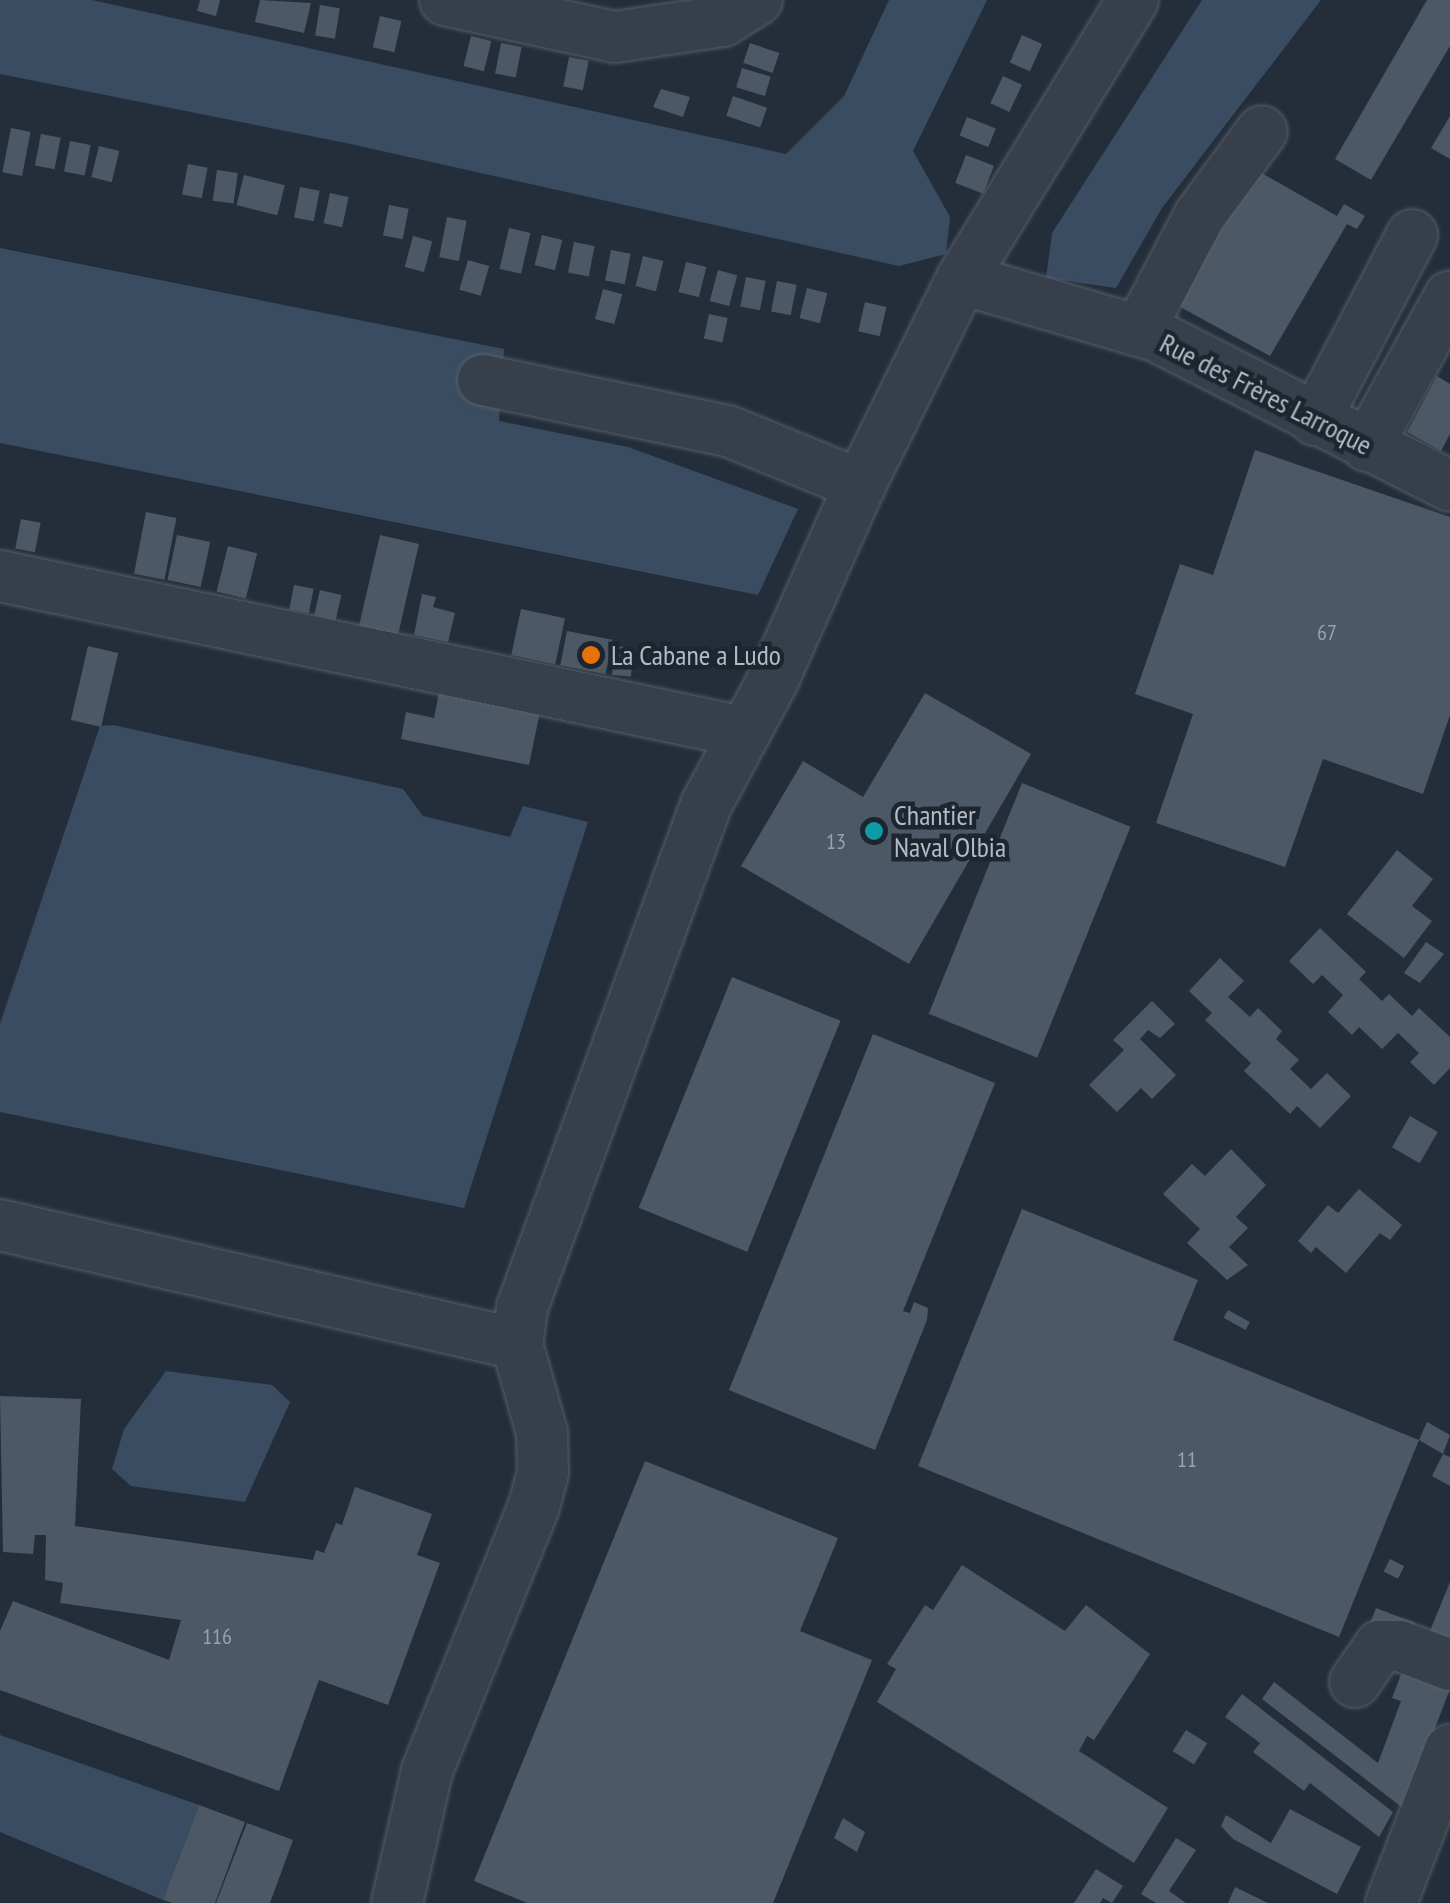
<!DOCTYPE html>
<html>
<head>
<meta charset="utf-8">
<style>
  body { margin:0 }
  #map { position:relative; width:1450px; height:1903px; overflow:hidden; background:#242e3a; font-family:"PT Sans Narrow",sans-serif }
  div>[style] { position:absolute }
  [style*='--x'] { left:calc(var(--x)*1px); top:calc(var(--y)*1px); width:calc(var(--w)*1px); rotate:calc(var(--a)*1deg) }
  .water>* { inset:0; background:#3a4c62 }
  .building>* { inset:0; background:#4c5865; transform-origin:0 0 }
  .roads { filter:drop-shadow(0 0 2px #555d68) drop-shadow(0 0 2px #555d68) }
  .minor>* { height:50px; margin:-25px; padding:0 25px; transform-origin:25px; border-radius:25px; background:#37404a }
  .dots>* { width:28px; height:28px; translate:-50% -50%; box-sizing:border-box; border:5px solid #1d252f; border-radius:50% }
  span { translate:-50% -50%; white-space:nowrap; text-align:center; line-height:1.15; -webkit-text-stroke:9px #1d252f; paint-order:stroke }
  .number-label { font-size:22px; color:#99a2ae }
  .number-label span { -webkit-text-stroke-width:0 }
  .street-label { font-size:28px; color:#b3bac6 }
  .poi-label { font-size:28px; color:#b3bac6 }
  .left { translate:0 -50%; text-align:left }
</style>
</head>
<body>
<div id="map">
  <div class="water">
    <i style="clip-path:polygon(0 0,92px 0,786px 154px,844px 96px,889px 0,987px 0,913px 151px,950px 217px,946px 254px,899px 266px,346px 143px,0 74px)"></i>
    <i style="clip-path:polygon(1202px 0,1321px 0,1162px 208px,1116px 288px,1046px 278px,1052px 233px)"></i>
    <i style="clip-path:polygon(0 248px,504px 349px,499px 421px,628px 447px,798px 509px,758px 595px,0 443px)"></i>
    <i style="clip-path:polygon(113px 725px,403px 789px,423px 816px,510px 837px,523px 806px,588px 822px,464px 1208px,0 1112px,0 1024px,100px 726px)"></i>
    <i style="clip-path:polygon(166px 1371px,272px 1385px,290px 1402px,245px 1502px,131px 1486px,112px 1469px,124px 1429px)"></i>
    <i style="clip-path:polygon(0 1735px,199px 1805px,163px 1900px,0 1832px)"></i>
  </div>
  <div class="building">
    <i style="clip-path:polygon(200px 0,220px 0,216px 16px,197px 11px)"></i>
    <i style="clip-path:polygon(260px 0,311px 3px,304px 33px,255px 22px)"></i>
    <i style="clip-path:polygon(1427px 0,1450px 0,1450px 46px,1371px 180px,1335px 159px)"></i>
    <i style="left:320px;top:5px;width:20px;height:31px;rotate:9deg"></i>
    <i style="left:380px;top:16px;width:22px;height:32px;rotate:13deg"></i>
    <i style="left:1022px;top:35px;width:22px;height:30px;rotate:24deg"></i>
    <i style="left:471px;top:36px;width:21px;height:31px;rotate:14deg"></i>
    <i style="left:501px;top:43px;width:21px;height:31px;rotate:11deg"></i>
    <i style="left:750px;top:43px;width:31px;height:21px;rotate:19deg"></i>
    <i style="left:569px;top:57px;width:20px;height:30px;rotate:11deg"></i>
    <i style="left:742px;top:68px;width:30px;height:20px;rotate:17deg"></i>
    <i style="left:1003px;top:76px;width:21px;height:30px;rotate:25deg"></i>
    <i style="clip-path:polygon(661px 89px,690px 97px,683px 117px,653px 107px)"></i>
    <i style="left:733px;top:96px;width:36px;height:21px;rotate:19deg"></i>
    <i style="clip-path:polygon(1450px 116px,1450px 159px,1431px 148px)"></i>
    <i style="left:967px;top:117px;width:31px;height:20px;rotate:22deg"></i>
    <i style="left:11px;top:128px;width:20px;height:45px;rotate:11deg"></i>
    <i style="left:41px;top:134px;width:20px;height:32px;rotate:11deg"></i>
    <i style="left:70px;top:141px;width:21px;height:31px;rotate:11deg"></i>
    <i style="left:99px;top:146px;width:21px;height:32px;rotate:14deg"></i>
    <i style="left:966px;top:155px;width:30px;height:30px;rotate:21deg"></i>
    <i style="left:188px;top:164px;width:20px;height:31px;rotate:11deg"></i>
    <i style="clip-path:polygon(1251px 167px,1337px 216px,1344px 204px,1365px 216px,1357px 229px,1347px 224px,1270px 356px,1173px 303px)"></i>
    <i style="left:217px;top:170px;width:21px;height:31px;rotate:8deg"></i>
    <i style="left:244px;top:175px;width:42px;height:31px;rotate:14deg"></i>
    <i style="left:300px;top:187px;width:20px;height:31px;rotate:11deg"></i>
    <i style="left:330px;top:193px;width:19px;height:31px;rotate:12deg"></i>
    <i style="left:389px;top:205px;width:20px;height:31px;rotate:11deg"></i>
    <i style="left:447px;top:217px;width:20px;height:41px;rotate:11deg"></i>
    <i style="left:509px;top:228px;width:22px;height:42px;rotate:13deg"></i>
    <i style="left:542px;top:235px;width:21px;height:31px;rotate:14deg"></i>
    <i style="left:413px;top:236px;width:20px;height:32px;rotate:15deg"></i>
    <i style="left:574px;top:242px;width:21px;height:31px;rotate:11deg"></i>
    <i style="left:611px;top:250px;width:20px;height:31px;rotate:11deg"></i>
    <i style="left:643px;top:256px;width:21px;height:31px;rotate:14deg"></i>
    <i style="left:468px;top:260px;width:22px;height:31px;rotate:16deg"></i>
    <i style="left:686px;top:262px;width:21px;height:31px;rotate:14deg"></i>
    <i style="left:718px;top:270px;width:20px;height:32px;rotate:15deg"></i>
    <i style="left:746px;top:277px;width:20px;height:30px;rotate:11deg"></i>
    <i style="left:777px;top:281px;width:20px;height:31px;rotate:11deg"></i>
    <i style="left:807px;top:288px;width:21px;height:31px;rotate:14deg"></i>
    <i style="left:603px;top:289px;width:20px;height:31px;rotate:15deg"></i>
    <i style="left:865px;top:302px;width:22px;height:30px;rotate:13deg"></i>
    <i style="left:709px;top:314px;width:19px;height:25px;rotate:12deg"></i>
    <i style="clip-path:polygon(1437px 376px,1450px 384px,1450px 434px,1441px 451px,1407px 432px)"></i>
    <i style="clip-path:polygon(1255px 450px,1450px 517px,1450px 715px,1423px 794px,1323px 759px,1285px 867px,1156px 823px,1193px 714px,1135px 694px,1180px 564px,1213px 575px)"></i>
    <i style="left:146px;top:512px;width:31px;height:63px;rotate:11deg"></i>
    <i style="left:21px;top:519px;width:20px;height:30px;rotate:11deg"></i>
    <i style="left:177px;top:535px;width:34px;height:46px;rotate:12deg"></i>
    <i style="left:380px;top:535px;width:40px;height:95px;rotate:13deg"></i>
    <i style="left:228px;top:546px;width:30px;height:47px;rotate:14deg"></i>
    <i style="left:294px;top:585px;width:20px;height:25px;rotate:11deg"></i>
    <i style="left:320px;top:590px;width:22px;height:26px;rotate:13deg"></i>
    <i style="clip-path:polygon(422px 594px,436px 597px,433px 607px,455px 613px,448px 642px,414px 635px)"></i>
    <i style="left:521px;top:609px;width:45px;height:47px;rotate:12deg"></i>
    <i style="left:567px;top:631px;width:46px;height:35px;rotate:11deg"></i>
    <i style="left:88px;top:646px;width:31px;height:76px;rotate:13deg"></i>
    <i style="left:615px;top:646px;width:19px;height:29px;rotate:6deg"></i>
    <i style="clip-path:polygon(439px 692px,540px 712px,529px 765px,401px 739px,406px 712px,434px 718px)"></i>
    <i style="clip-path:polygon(925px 693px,1031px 754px,909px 964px,741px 866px,803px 761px,863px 797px)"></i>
    <i style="left:1022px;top:783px;width:117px;height:249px;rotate:22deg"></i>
    <i style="clip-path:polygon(1397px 850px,1433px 879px,1412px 906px,1432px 921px,1404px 958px,1347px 914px)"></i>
    <i style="clip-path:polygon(1320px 928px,1366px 972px,1359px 979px,1382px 1001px,1389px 994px,1412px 1016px,1419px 1008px,1450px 1037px,1450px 1068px,1434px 1085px,1410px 1062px,1419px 1053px,1398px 1033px,1382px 1049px,1359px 1027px,1352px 1035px,1328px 1012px,1343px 995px,1322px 975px,1313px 984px,1289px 961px)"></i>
    <i style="clip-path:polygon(1426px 942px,1444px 954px,1420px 983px,1404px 973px)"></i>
    <i style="clip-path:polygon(1220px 958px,1244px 981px,1228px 997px,1250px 1017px,1258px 1008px,1282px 1031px,1276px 1039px,1299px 1060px,1290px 1069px,1311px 1089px,1327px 1073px,1351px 1096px,1320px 1128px,1297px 1106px,1290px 1114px,1268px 1093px,1244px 1071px,1251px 1063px,1205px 1020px,1212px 1013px,1189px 991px)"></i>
    <i style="left:732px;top:977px;width:117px;height:249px;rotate:22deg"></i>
    <i style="clip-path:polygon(1152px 1001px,1175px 1024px,1160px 1038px,1148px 1030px,1140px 1039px,1176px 1075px,1152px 1099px,1141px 1088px,1117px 1112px,1089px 1085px,1124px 1050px,1113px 1040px)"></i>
    <i style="clip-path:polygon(873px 1034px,995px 1083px,903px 1311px,910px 1313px,914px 1302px,928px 1308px,927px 1320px,875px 1450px,729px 1390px)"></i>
    <i style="left:1410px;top:1116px;width:32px;height:36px;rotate:30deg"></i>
    <i style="clip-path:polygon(1231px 1149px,1266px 1185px,1236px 1217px,1248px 1228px,1229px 1247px,1248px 1265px,1227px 1280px,1187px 1243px,1200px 1229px,1163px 1194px,1192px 1164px,1205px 1176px)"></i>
    <i style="clip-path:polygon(1359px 1189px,1402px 1225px,1390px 1240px,1380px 1233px,1346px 1273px,1316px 1247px,1311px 1253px,1298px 1241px,1328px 1205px,1338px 1213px)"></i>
    <i style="clip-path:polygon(1022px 1209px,1198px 1280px,1173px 1340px,1419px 1440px,1339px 1637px,918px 1466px)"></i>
    <i style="left:1228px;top:1310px;width:25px;height:9px;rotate:29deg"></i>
    <i style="clip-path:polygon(0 1396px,81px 1399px,75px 1526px,313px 1560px,316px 1550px,324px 1553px,336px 1523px,342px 1525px,355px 1487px,432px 1514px,417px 1555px,440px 1563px,388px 1705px,319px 1680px,279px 1791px,0 1690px,0 1631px,13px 1601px,169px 1660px,181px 1620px,60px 1603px,63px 1583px,45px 1580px,46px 1535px,35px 1535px,33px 1554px,3px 1552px)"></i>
    <i style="clip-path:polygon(1427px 1422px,1450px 1435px,1443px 1454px,1419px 1440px)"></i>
    <i style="clip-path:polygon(1443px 1454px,1450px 1457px,1450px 1486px,1432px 1476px)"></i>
    <i style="clip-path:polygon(645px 1461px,838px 1538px,800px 1631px,872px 1660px,773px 1903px,527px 1903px,474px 1881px)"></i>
    <i style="left:1390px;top:1559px;width:16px;height:14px;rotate:27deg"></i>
    <i style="clip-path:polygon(962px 1565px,1065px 1631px,1086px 1605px,1150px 1654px,1094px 1740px,1087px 1736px,1079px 1751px,1168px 1808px,1134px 1863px,877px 1702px,896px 1669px,887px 1664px,925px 1605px,933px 1610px)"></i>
    <i style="clip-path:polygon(1450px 1582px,1450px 1652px,1425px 1643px)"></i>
    <i style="left:1376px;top:1608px;width:42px;height:15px;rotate:21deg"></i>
    <i style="clip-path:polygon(1406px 1661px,1450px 1689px,1404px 1809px,1262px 1699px,1274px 1682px,1378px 1763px,1401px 1701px,1392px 1698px)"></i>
    <i style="clip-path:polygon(1242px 1694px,1393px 1812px,1379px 1837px,1310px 1783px,1304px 1791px,1253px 1752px,1260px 1743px,1225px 1717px)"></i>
    <i style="left:1186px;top:1730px;width:25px;height:25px;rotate:32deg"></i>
    <i style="clip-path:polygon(199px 1805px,245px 1822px,215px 1903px,172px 1903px,163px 1900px)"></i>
    <i style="clip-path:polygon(1290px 1809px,1361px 1847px,1337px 1894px,1233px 1839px,1221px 1826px,1226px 1815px,1271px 1843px)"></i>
    <i style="clip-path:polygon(843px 1818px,865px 1832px,857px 1852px,834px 1838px)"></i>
    <i style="clip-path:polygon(247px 1823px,293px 1840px,270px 1903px,216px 1903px)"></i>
    <i style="clip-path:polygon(1176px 1838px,1196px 1850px,1169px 1891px,1186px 1903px,1156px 1903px,1141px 1894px)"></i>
    <i style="clip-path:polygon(1096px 1869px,1123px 1886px,1112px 1903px,1103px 1898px,1100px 1903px,1074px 1903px)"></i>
    <i style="clip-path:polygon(1235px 1887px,1268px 1903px,1228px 1903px)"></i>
  </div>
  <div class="roads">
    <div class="minor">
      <i style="--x:445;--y:0;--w:174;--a:12.3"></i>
      <i style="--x:615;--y:37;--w:109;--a:-8.4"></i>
      <i style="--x:723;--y:21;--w:40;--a:-32"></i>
      <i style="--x:962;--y:279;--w:202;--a:16.4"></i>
      <i style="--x:1156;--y:336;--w:330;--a:27"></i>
      <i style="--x:1139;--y:331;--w:131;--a:-62.3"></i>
      <i style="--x:1200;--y:215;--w:104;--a:-53.6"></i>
      <i style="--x:483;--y:380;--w:250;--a:11.8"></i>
      <i style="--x:728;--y:431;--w:143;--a:22.2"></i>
      <i style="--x:1315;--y:420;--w:209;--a:-62.3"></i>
      <i style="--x:1367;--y:446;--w:171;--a:-61"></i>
      <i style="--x:0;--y:576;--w:759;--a:11.86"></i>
      <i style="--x:0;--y:1225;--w:531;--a:12.96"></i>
      <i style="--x:1355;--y:1682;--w:44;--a:-55.2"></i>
      <i style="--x:1380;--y:1646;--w:20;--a:0"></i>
      <i style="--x:1400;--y:1646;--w:53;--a:20.8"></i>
      <i style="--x:397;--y:1903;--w:135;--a:-77.2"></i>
      <i style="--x:427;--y:1771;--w:286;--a:-68"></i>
      <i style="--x:534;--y:1506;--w:34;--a:-75"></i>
      <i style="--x:543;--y:1473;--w:40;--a:-91.4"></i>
      <i style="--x:542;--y:1433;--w:92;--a:-105.7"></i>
      <i style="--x:517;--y:1344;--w:36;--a:-82"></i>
      <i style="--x:522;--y:1308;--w:536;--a:-69.91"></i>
      <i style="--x:706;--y:805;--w:142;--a:-61.8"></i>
      <i style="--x:773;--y:680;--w:214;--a:-66"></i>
      <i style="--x:860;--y:485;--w:230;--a:-63.7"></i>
      <i style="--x:962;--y:279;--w:327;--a:-58.5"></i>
      <i style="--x:1391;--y:1903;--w:164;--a:-68.9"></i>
    </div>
  </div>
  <div class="dots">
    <i style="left:591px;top:655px;background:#e8710a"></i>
    <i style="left:874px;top:831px;background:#0f9aa8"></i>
  </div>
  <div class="number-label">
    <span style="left:1327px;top:633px">67</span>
    <span style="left:836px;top:842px">13</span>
    <span style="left:1187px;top:1460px">11</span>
    <span style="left:217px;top:1637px">116</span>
  </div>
  <div class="street-label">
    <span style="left:1266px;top:394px;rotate:27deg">Rue des Frères Larroque</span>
  </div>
  <div class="poi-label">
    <span class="left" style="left:611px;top:655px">La Cabane a Ludo</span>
    <span class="left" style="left:894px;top:831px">Chantier<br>Naval Olbia</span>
  </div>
</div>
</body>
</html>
